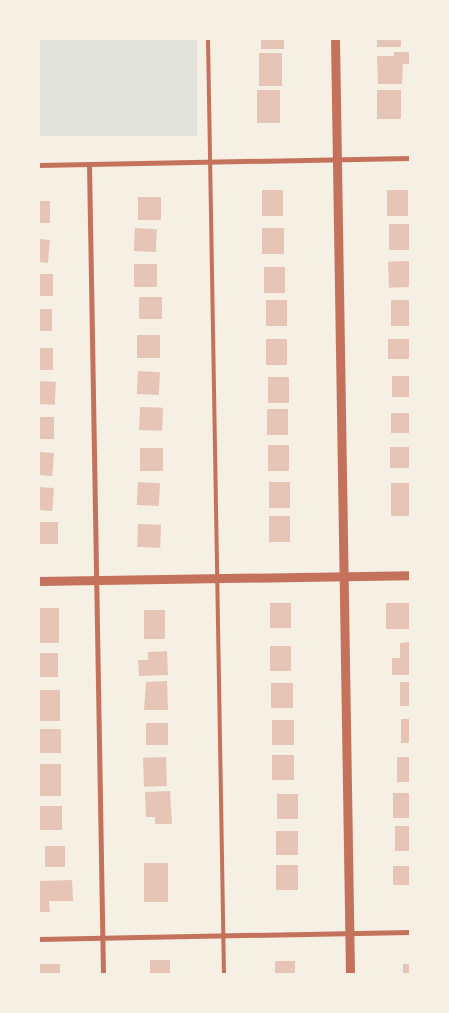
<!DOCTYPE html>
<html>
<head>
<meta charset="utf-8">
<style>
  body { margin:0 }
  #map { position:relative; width:449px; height:1013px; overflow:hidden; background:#f6efe4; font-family:"Playfair Display",serif }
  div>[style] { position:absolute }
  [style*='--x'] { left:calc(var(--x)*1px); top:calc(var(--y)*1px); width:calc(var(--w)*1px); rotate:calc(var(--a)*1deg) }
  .green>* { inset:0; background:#e2e4dc; transform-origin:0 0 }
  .building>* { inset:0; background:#e6c5b7; transform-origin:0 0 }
  .service>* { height:4px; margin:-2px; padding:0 2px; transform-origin:2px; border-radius:2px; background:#c5725c }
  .minor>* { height:5px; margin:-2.5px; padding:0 2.5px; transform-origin:2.5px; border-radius:2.5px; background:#c5725c }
  .tertiary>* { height:9px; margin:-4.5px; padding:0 4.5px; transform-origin:4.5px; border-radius:4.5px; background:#c5725c }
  span { translate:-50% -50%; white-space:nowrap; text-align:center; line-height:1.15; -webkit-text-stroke:4.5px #f6efe4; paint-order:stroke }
  .frame { position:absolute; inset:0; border:40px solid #f6efe4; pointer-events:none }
</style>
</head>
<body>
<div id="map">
  <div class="green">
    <i style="left:39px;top:39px;width:158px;height:97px"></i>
  </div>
  <div class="building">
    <i style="left:261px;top:39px;width:23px;height:10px"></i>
    <i style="left:377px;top:39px;width:24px;height:8px"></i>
    <i style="clip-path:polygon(394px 52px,410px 52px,410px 64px,403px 64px,402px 84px,378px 84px,377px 56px,394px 56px)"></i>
    <i style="left:259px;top:53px;width:23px;height:33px"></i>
    <i style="left:280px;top:90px;width:33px;height:23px;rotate:90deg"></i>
    <i style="left:377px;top:90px;width:24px;height:29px"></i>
    <i style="left:262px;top:190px;width:21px;height:26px"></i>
    <i style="left:387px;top:190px;width:21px;height:26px"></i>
    <i style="left:138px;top:197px;width:23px;height:23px"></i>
    <i style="left:39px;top:201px;width:11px;height:22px"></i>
    <i style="left:410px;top:224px;width:26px;height:21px;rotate:90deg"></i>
    <i style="left:135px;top:228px;width:22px;height:23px;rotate:3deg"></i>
    <i style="left:262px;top:228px;width:22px;height:26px"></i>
    <i style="left:39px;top:239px;width:11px;height:23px;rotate:5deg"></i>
    <i style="left:409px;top:261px;width:26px;height:21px;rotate:88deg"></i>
    <i style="left:134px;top:264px;width:23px;height:23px"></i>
    <i style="left:264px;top:267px;width:21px;height:26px"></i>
    <i style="left:39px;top:274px;width:14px;height:22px"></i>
    <i style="left:139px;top:297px;width:23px;height:22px"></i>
    <i style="left:266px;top:300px;width:21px;height:26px"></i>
    <i style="left:410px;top:300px;width:26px;height:19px;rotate:90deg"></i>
    <i style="left:39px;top:309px;width:13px;height:22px"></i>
    <i style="left:137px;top:335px;width:23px;height:23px"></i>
    <i style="left:266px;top:339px;width:21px;height:26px"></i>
    <i style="left:388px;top:339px;width:21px;height:20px"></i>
    <i style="left:39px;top:348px;width:14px;height:22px"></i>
    <i style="left:138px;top:371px;width:22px;height:23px;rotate:3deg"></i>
    <i style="left:410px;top:376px;width:21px;height:18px;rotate:90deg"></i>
    <i style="left:268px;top:377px;width:21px;height:26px"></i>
    <i style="left:39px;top:381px;width:17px;height:23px;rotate:3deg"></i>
    <i style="left:140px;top:407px;width:23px;height:23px;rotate:2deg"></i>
    <i style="left:267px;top:409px;width:21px;height:26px"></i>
    <i style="left:391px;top:413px;width:19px;height:20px"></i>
    <i style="left:39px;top:417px;width:15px;height:22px"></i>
    <i style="left:289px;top:445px;width:26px;height:21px;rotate:90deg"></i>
    <i style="left:410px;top:447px;width:21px;height:20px;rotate:90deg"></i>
    <i style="left:140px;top:448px;width:23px;height:23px"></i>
    <i style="left:39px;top:452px;width:15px;height:23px;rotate:4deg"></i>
    <i style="left:138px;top:482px;width:22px;height:23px;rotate:3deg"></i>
    <i style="left:269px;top:482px;width:21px;height:26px"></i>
    <i style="left:391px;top:483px;width:19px;height:33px"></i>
    <i style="left:39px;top:487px;width:15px;height:23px;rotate:4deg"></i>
    <i style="left:269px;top:516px;width:21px;height:26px"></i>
    <i style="left:39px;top:522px;width:19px;height:22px"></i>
    <i style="left:138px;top:524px;width:23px;height:23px;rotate:2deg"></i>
    <i style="left:270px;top:603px;width:21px;height:25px"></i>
    <i style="left:386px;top:603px;width:24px;height:26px"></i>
    <i style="left:39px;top:608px;width:20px;height:35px"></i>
    <i style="left:144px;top:610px;width:21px;height:29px"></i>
    <i style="clip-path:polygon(410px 642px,410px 675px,392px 675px,392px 658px,400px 658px,400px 643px)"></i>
    <i style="left:270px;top:646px;width:21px;height:25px"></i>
    <i style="clip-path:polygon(167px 651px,168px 675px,139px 676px,138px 660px,148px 660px,148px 652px)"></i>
    <i style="left:39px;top:653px;width:19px;height:24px"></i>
    <i style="clip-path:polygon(167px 681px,168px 710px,144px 710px,146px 682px)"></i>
    <i style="left:410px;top:682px;width:24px;height:10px;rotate:90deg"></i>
    <i style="left:271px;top:683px;width:22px;height:25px"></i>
    <i style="left:39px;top:690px;width:21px;height:31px"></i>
    <i style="left:401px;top:719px;width:9px;height:24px"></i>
    <i style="left:294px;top:720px;width:25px;height:22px;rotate:90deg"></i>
    <i style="left:168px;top:723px;width:22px;height:22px;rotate:90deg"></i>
    <i style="left:39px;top:729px;width:22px;height:24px"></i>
    <i style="left:294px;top:755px;width:25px;height:22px;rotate:90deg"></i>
    <i style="left:166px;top:757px;width:29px;height:23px;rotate:88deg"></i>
    <i style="left:397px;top:757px;width:13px;height:25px"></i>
    <i style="left:61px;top:764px;width:32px;height:22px;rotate:90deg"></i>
    <i style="clip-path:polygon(170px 791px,172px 824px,155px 824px,155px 817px,146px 817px,145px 792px)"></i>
    <i style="left:393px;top:793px;width:17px;height:25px"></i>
    <i style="left:277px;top:794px;width:21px;height:25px"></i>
    <i style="left:39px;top:806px;width:23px;height:24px"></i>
    <i style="left:410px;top:826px;width:25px;height:15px;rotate:90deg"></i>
    <i style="left:276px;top:831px;width:22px;height:24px"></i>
    <i style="left:45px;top:846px;width:20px;height:21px"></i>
    <i style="left:144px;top:863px;width:24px;height:39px"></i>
    <i style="left:276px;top:865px;width:22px;height:25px"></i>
    <i style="left:393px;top:866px;width:17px;height:19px"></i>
    <i style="clip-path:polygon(72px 880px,73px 901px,49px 901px,50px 912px,39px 912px,39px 881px)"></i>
    <i style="left:150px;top:960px;width:20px;height:14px"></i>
    <i style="left:275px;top:961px;width:20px;height:13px"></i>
    <i style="left:60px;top:964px;width:10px;height:21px;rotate:90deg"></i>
    <i style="left:403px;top:964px;width:7px;height:10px"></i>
  </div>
  <div class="service">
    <i style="--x:208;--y:39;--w:935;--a:89.02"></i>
  </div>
  <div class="minor">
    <i style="--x:89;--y:164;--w:810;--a:89.01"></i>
    <i style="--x:39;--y:165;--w:371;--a:-1.1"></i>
    <i style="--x:39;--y:939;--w:371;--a:-1.1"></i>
  </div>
  <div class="tertiary">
    <i style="--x:335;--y:39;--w:935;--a:89.08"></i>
    <i style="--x:39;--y:581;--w:371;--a:-0.9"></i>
  </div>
  <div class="frame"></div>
</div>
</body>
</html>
